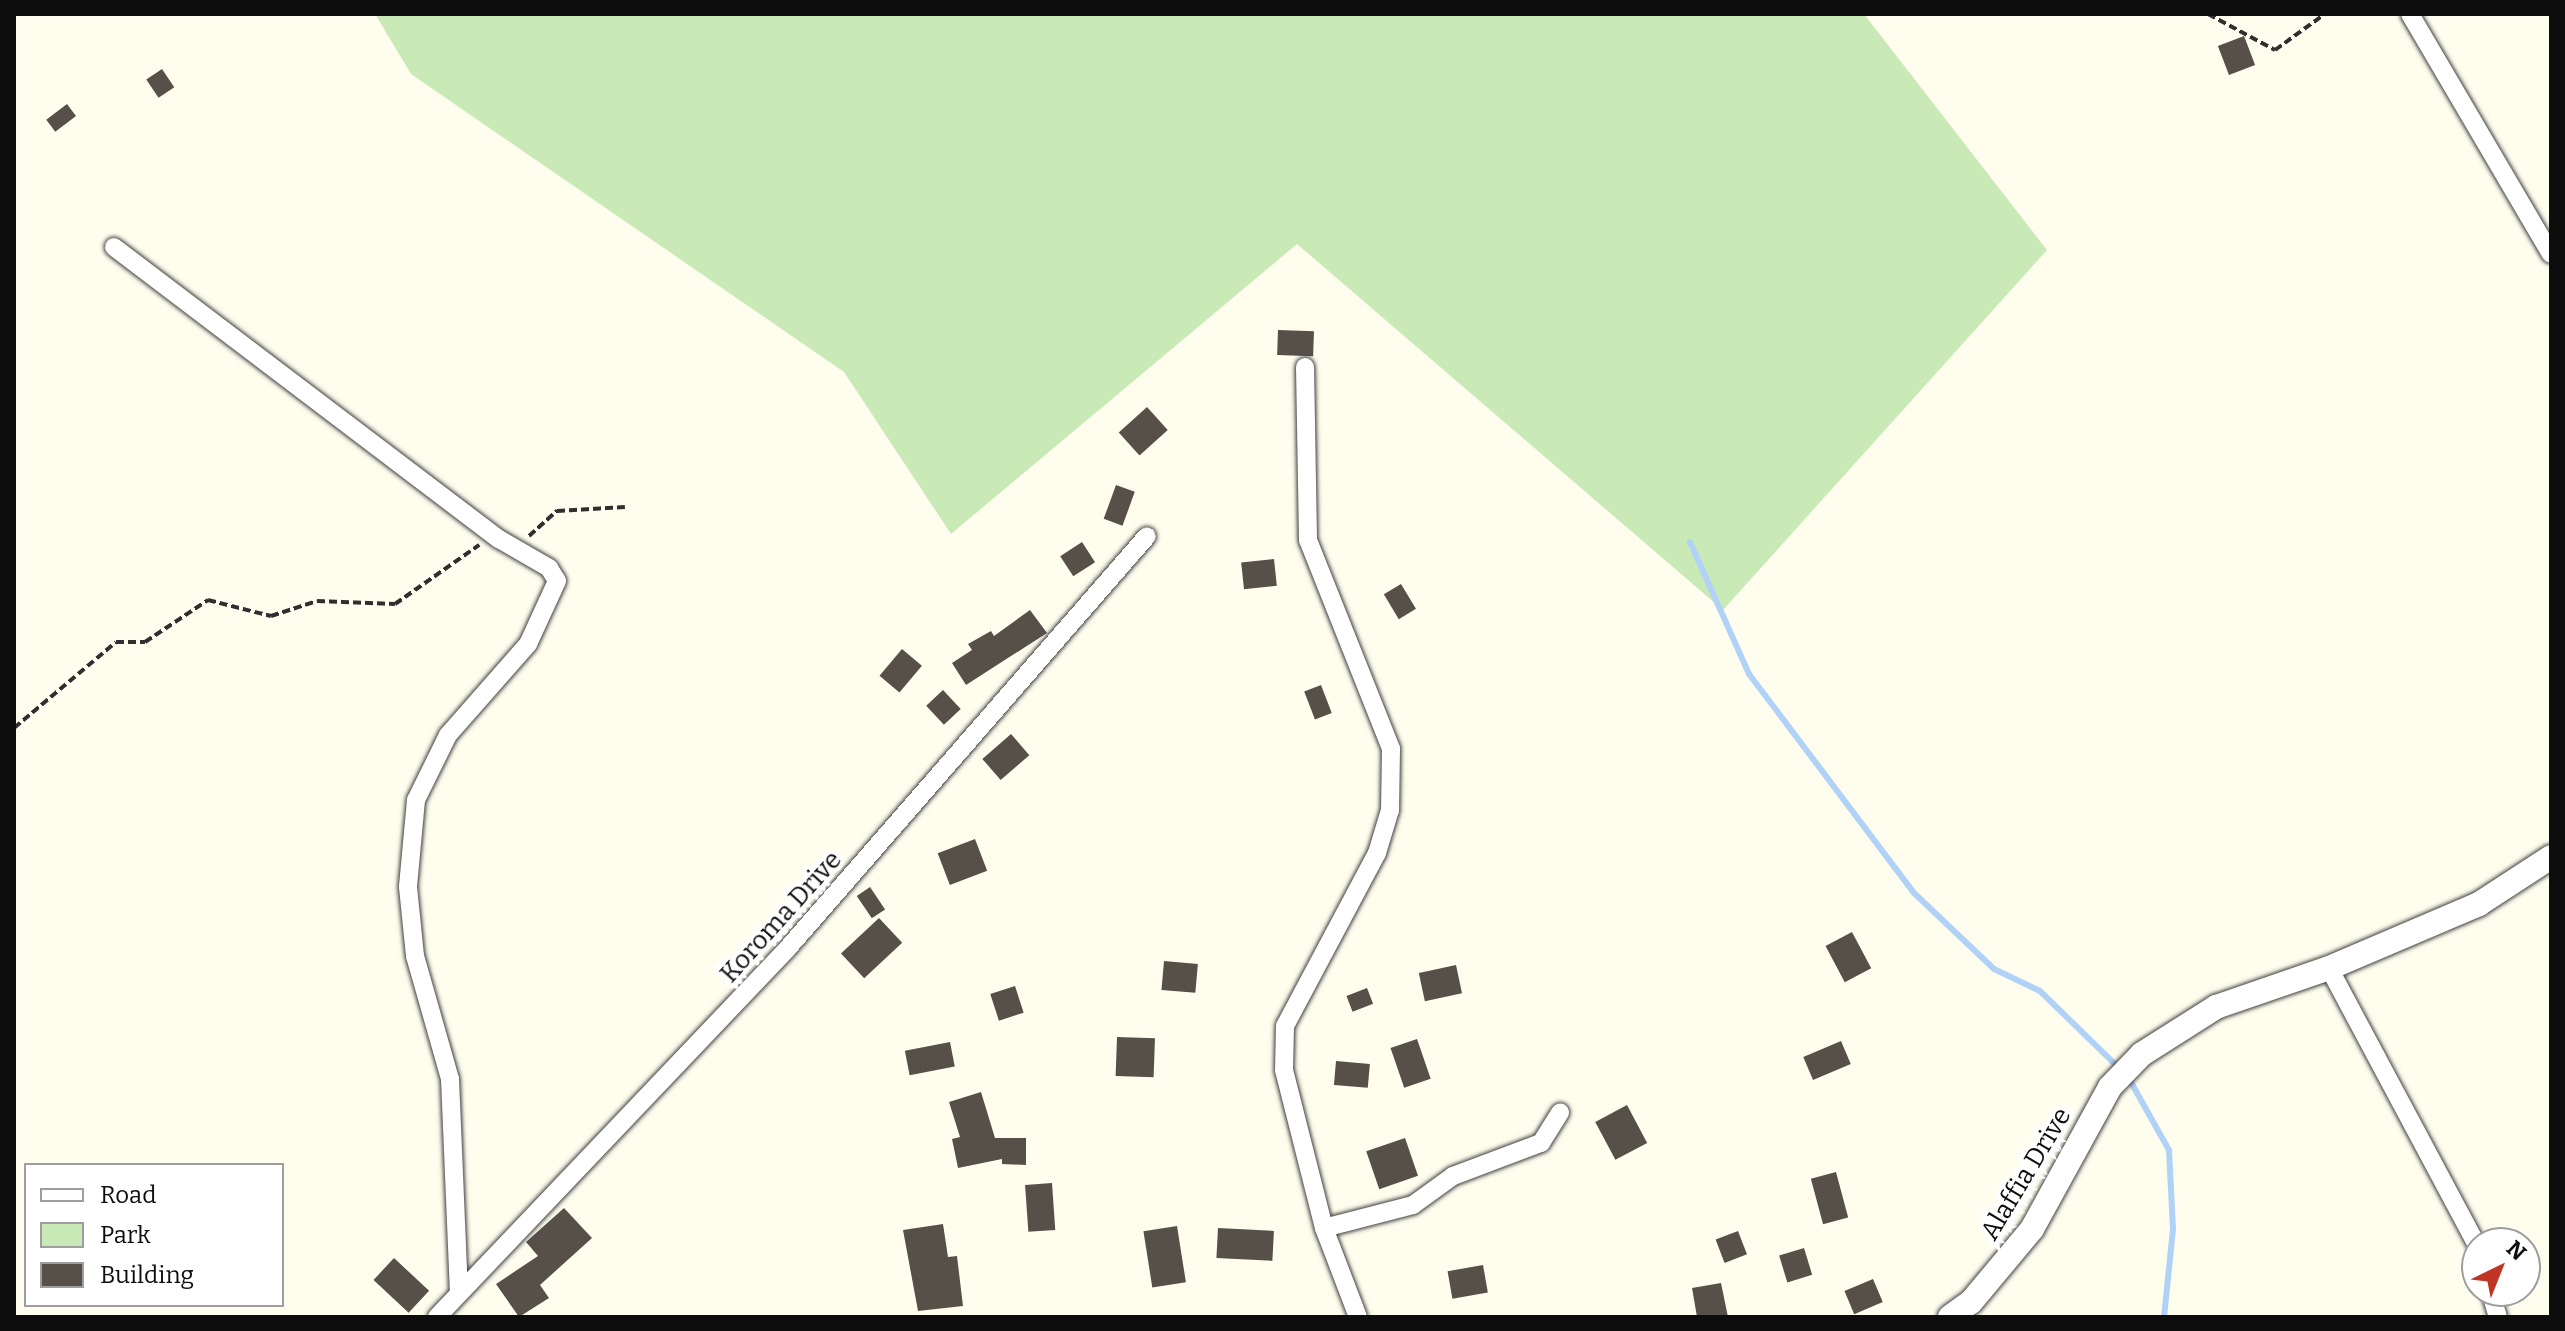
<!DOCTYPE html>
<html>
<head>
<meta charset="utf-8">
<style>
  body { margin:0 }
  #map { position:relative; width:2565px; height:1331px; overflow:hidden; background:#fffeee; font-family:Bitter,serif }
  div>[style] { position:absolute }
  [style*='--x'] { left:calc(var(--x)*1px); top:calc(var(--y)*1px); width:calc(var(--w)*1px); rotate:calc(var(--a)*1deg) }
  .green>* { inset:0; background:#c9eab7 }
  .stream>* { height:6px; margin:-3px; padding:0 3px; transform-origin:3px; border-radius:3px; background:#b1d2f7 }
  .building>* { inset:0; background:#565049; transform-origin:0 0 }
  .path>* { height:4px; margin-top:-2px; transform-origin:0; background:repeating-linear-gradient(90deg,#2f2f2f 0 8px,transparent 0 12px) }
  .roads { filter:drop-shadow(0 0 2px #404040) drop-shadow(0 0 2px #404040) }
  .minor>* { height:18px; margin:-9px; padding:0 9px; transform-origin:9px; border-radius:9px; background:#fff }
  .tertiary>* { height:24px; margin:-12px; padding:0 12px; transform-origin:12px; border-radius:12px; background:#fff }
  span { translate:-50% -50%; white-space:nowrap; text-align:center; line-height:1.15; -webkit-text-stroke:8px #fff; paint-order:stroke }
  .street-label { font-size:26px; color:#0d0d0d }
  .frame { position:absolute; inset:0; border:16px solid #0d0d0d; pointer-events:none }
  .legend { position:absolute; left:24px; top:1163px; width:260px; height:144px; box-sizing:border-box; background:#fff; border:2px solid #9e9e9e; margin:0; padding:10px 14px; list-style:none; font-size:24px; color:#0d0d0d }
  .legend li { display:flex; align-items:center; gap:16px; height:40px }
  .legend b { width:40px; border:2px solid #9e9e9e }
  .north { position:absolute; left:2461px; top:1227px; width:80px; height:80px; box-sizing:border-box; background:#fff; border:2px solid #9e9e9e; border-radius:50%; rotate:43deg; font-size:22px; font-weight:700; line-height:32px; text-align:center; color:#0d0d0d }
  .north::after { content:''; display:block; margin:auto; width:28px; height:36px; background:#c03523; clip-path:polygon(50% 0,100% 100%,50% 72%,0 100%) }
</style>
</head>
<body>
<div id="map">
  <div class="green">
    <i style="clip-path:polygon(375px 14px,1864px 14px,2047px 250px,1723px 610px,1297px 244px,951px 534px,844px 372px,411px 74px)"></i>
  </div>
  <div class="stream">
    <i style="--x:1690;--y:542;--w:145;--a:65.9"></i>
    <i style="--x:1749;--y:674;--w:274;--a:53"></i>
    <i style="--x:1914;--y:893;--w:110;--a:43.5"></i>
    <i style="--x:1994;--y:969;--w:51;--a:25.6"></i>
    <i style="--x:2040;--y:991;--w:112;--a:44.3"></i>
    <i style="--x:2128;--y:1077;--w:84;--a:60.7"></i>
    <i style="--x:2169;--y:1150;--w:79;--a:87.1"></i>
    <i style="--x:2173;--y:1229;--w:88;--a:95.8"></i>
  </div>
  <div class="building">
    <i style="left:2244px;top:36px;width:31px;height:28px;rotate:69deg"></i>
    <i style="left:162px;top:69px;width:22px;height:19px;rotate:56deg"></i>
    <i style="left:67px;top:104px;width:15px;height:26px;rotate:53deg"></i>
    <i style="left:1278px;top:330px;width:36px;height:25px;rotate:2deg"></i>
    <i style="left:1147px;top:407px;width:31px;height:38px;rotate:48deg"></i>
    <i style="left:1116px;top:485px;width:20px;height:36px;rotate:20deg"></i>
    <i style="left:1082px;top:542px;width:24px;height:26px;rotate:57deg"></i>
    <i style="left:1274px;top:559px;width:27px;height:33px;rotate:84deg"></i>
    <i style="left:1401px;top:584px;width:29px;height:20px;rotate:59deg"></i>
    <i style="clip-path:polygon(1030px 610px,1047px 633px,966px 685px,952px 663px,972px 650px,968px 644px,991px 631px,994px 636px)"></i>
    <i style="left:902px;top:649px;width:26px;height:35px;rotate:40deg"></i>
    <i style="left:1321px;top:685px;width:30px;height:18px;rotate:69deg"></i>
    <i style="left:943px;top:690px;width:26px;height:23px;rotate:47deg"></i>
    <i style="left:1011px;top:734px;width:28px;height:38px;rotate:49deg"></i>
    <i style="left:975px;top:839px;width:34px;height:40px;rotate:69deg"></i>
    <i style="left:870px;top:887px;width:27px;height:16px;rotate:56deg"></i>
    <i style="left:879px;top:918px;width:34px;height:52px;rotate:47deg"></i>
    <i style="left:1852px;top:932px;width:41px;height:30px;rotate:62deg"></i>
    <i style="left:1164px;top:961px;width:34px;height:29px;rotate:5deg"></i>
    <i style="left:1456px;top:965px;width:29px;height:38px;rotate:78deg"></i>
    <i style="left:1015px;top:986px;width:28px;height:26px;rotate:72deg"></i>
    <i style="left:1367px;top:988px;width:17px;height:22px;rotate:69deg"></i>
    <i style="left:1117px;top:1037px;width:38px;height:39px;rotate:2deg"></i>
    <i style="left:1417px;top:1039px;width:42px;height:28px;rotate:71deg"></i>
    <i style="left:1841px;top:1041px;width:25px;height:41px;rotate:67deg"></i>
    <i style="left:950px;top:1042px;width:25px;height:46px;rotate:79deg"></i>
    <i style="left:1336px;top:1061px;width:34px;height:24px;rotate:5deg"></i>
    <i style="clip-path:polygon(981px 1092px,995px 1138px,1026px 1138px,1026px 1165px,1002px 1164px,1002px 1159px,958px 1168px,952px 1139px,960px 1137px,949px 1102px)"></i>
    <i style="left:1627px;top:1105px;width:43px;height:36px;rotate:62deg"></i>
    <i style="left:1405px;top:1138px;width:40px;height:41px;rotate:71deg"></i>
    <i style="left:1836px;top:1172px;width:47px;height:26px;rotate:75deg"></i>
    <i style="left:1052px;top:1183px;width:47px;height:27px;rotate:86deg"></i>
    <i style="clip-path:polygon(564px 1208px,592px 1238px,540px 1285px,549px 1298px,519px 1317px,496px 1284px,538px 1256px,526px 1242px)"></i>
    <i style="clip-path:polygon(943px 1224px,948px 1257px,957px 1256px,963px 1306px,918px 1311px,903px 1230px)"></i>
    <i style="left:1177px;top:1226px;width:57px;height:34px;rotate:81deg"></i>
    <i style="left:1218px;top:1228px;width:56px;height:30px;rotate:3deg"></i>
    <i style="left:1738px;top:1231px;width:25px;height:24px;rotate:69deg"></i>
    <i style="left:1804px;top:1248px;width:28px;height:26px;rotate:73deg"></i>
    <i style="left:394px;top:1258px;width:48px;height:30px;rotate:43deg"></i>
    <i style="left:1483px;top:1265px;width:28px;height:36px;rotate:80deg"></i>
    <i style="left:1873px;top:1279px;width:25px;height:31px;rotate:67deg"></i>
    <i style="clip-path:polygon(1721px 1283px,1728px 1317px,1697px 1317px,1692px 1288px)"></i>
  </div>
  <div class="path">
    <i style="--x:2208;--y:14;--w:76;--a:28.2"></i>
    <i style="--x:2275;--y:50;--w:62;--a:-35.8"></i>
    <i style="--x:529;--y:536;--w:38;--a:-42"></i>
    <i style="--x:557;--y:511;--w:68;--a:-3.4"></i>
    <i style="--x:14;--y:728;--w:133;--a:-40.1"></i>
    <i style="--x:116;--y:642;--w:29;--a:0"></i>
    <i style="--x:145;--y:642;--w:76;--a:-33.7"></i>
    <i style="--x:208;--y:600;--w:65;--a:14.3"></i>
    <i style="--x:271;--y:616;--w:48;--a:-18.1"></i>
    <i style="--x:317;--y:601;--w:78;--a:2.2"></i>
    <i style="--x:395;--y:604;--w:103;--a:-35.1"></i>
  </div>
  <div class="roads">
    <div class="minor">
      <i style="--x:2410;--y:14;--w:278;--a:59.6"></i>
      <i style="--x:114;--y:247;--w:483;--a:37.2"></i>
      <i style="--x:499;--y:539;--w:58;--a:30.1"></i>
      <i style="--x:549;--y:568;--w:15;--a:58"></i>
      <i style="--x:557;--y:581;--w:69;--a:114.7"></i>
      <i style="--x:528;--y:644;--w:121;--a:131.3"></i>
      <i style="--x:448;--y:735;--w:72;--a:116.2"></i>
      <i style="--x:416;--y:800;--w:87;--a:95.3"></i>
      <i style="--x:408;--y:887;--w:69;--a:84.2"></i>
      <i style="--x:415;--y:956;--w:128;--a:74.1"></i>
      <i style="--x:450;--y:1079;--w:213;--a:87.6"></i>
      <i style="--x:1305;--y:367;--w:173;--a:89"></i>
      <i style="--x:1308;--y:540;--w:225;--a:68.3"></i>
      <i style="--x:1391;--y:749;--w:61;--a:90.9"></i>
      <i style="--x:1390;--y:810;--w:45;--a:106.8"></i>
      <i style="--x:1377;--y:853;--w:196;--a:118"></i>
      <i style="--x:1285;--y:1026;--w:44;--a:91.3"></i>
      <i style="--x:1284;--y:1070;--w:163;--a:75.8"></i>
      <i style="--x:1324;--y:1228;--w:95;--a:69.1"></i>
      <i style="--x:2329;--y:968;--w:314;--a:61.9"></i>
      <i style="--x:1324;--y:1228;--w:92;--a:-14.5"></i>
      <i style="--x:1413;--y:1205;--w:49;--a:-35.9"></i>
      <i style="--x:1453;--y:1176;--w:94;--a:-20.6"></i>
      <i style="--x:1541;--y:1143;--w:36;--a:-58"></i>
      <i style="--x:2490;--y:1291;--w:27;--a:73"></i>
      <i style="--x:437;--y:1317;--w:509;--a:-46.43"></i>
      <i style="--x:788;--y:948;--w:546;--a:-48.93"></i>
    </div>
    <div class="tertiary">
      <i style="--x:1950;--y:1317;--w:26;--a:-36"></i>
      <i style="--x:1971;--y:1302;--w:95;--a:-50.1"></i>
      <i style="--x:2032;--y:1229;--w:162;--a:-61.2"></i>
      <i style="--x:2110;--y:1087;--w:46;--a:-45.9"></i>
      <i style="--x:2142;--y:1054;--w:88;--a:-32.4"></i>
      <i style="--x:2216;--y:1007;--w:120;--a:-19"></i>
      <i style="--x:2329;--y:968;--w:163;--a:-23.1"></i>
      <i style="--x:2479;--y:904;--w:86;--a:-33.1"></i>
    </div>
  </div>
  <div class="street-label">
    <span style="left:781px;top:917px;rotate:-48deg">Koroma Drive</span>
    <span style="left:2026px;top:1174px;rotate:-59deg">Alaffia Drive</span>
  </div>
  <div class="frame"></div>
  <ul class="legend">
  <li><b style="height:10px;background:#fff"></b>Road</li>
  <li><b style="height:22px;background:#c9eab7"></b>Park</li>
  <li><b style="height:22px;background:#565049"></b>Building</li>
  </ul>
  <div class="north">N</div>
</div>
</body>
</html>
